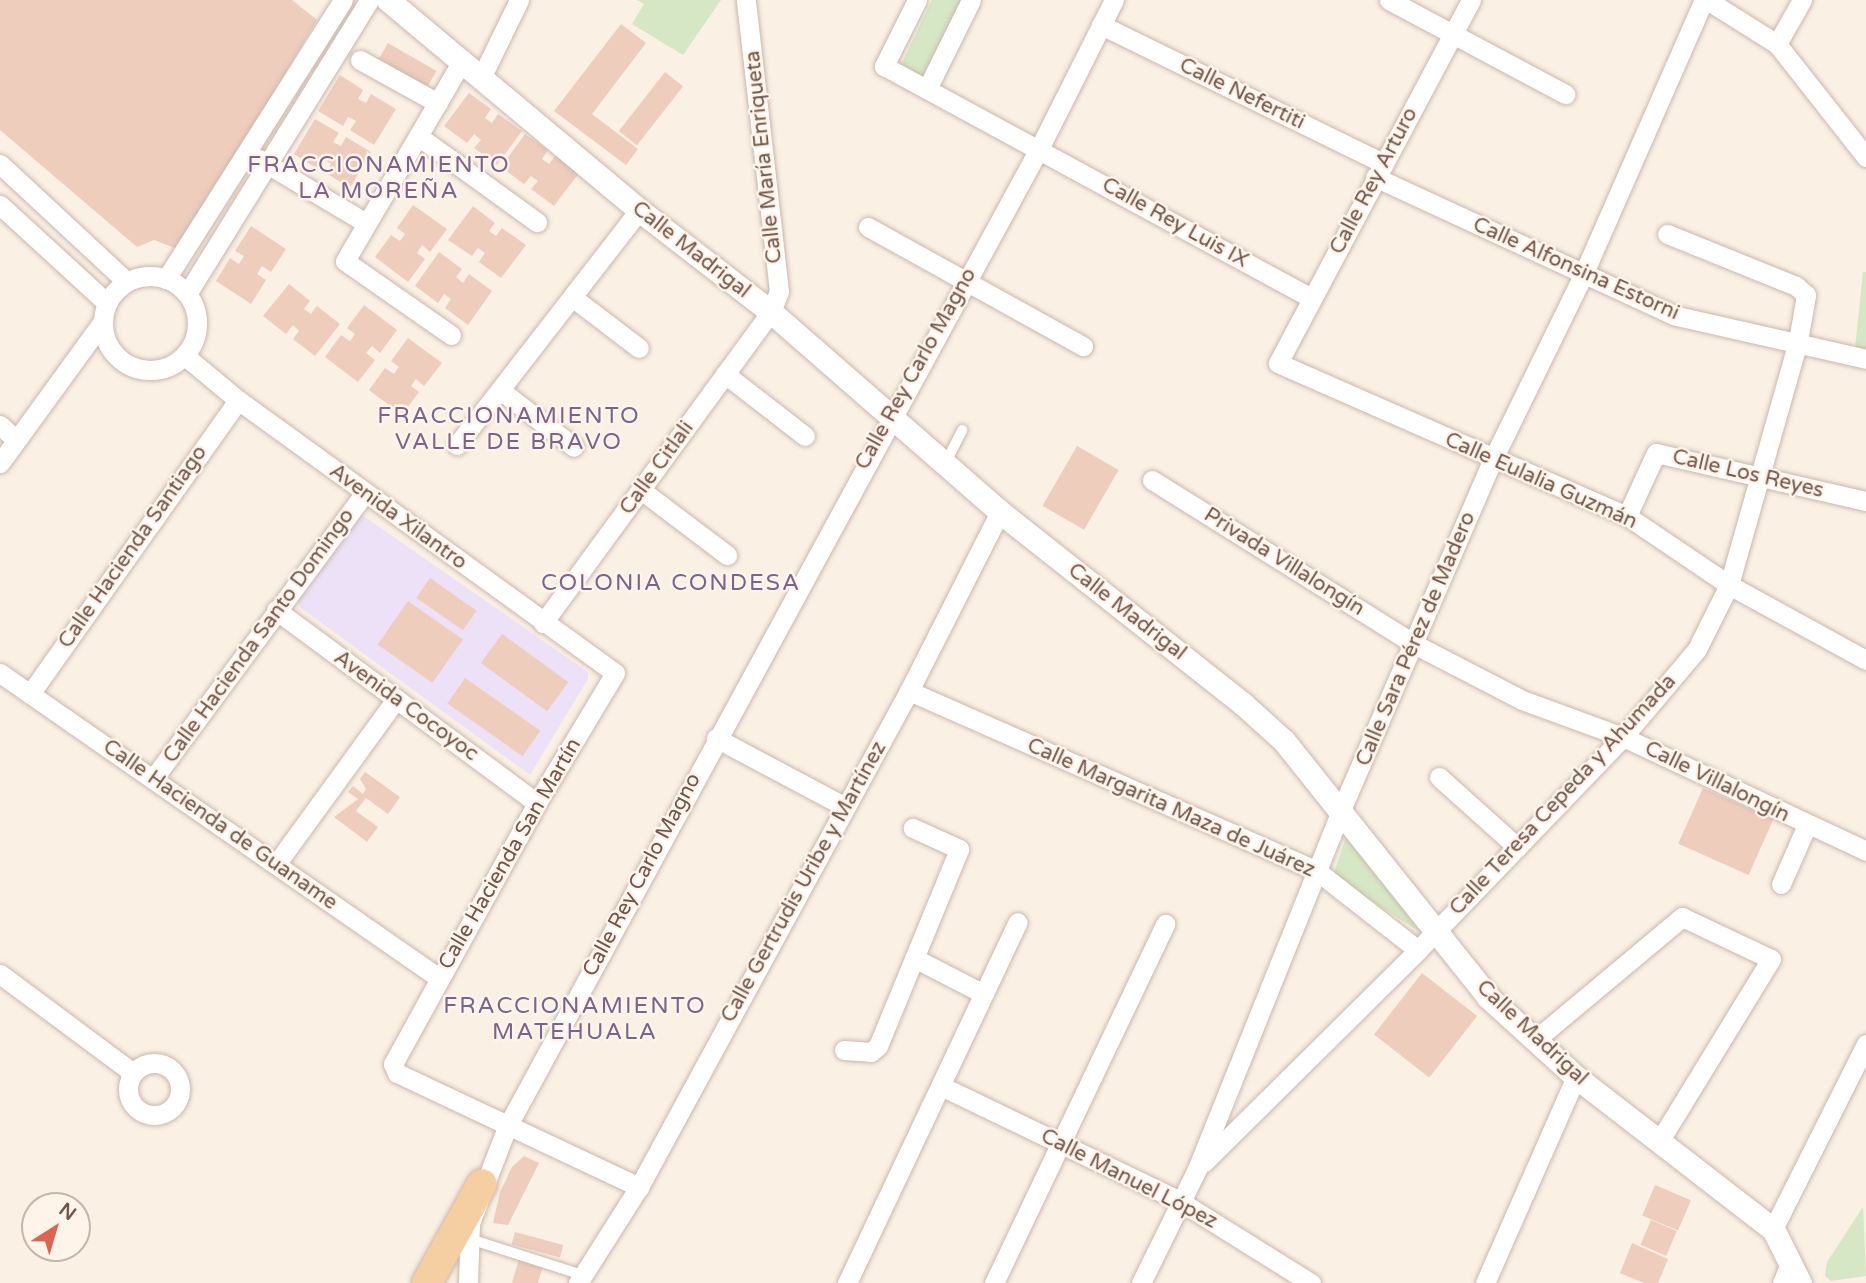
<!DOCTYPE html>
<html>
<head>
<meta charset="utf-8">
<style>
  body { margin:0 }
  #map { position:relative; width:1866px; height:1283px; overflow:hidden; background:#faf0e4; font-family:"Varela Round",sans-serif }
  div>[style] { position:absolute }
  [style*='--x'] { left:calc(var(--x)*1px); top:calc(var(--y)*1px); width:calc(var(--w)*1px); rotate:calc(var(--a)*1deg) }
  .education>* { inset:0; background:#ede1f7 }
  .green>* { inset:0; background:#d5e7c4 }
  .building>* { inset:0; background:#eecdbd; transform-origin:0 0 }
  .roads { filter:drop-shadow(0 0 2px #cbb7ab) drop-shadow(0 0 2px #cbb7ab) }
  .service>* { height:10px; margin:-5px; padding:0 5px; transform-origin:5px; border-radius:5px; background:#fff }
  .minor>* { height:19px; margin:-9.5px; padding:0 9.5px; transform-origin:9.5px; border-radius:9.5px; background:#fff }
  .minor>.ring { margin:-9.5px; padding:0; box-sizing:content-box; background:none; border:19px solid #fff; border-radius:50% }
  .tertiary>* { height:23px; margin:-11.5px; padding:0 11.5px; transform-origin:11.5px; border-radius:11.5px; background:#fff }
  .primary>* { height:30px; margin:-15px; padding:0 15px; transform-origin:15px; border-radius:15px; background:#f5cea1 }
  span { translate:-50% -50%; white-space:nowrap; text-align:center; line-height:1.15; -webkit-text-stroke:5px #fef4ea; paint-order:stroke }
  .street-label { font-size:21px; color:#71564b }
  .neighbourhood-label { font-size:23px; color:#7b638d; letter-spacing:2px }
  .north { position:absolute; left:21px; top:1192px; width:70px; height:70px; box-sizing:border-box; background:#fef4ea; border:2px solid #c6b5aa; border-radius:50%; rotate:37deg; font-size:19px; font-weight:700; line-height:28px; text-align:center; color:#71564b }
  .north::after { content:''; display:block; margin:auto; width:24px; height:32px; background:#dc6551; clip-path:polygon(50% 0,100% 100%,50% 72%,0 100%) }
</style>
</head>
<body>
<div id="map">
  <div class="education">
    <i style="clip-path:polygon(362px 515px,588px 672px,588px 679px,530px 775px,301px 608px,295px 599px)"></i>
  </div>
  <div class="green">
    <i style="clip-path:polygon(637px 0,721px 0,683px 55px,632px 24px,644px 4px)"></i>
    <i style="clip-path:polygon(932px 0,962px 0,924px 80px,899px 69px)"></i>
    <i style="clip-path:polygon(1863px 272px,1866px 272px,1866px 350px,1855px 348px)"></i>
    <i style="clip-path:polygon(1346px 837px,1423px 934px,1333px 876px)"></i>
    <i style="clip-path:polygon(1863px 1207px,1866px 1276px,1831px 1281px,1825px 1276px,1827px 1262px)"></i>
  </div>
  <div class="building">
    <i style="clip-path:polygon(0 0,292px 0,317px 20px,180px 250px,154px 240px,137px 247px,0 130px)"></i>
    <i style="clip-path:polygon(621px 24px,646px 43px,592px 114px,638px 149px,626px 165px,554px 111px)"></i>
    <i style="left:388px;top:43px;width:56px;height:21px;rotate:30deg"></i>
    <i style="left:665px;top:72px;width:23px;height:75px;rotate:38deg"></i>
    <i style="clip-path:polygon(340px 75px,363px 90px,358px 99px,366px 103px,371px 94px,396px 109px,374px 145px,350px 130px,356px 121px,348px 117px,343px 126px,318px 111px)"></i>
    <i style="clip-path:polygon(469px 93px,491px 109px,485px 118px,492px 123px,498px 114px,522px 131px,497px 165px,474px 148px,481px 140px,474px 134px,467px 143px,444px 126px)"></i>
    <i style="clip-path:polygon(315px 119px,339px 133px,333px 142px,341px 146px,346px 137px,371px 152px,350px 188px,326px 173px,331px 164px,324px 159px,318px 169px,294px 154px)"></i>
    <i style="clip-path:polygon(525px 134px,548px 150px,542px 159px,549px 164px,555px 156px,579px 173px,554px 206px,531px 189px,538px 181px,531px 176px,524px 184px,501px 167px)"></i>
    <i style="clip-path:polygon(413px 205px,447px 229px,430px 252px,422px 245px,417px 253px,425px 259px,408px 282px,375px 257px,391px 235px,400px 241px,405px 234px,397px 228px)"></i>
    <i style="clip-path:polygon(473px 206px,495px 223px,489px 231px,496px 236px,502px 228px,526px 245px,501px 278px,479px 262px,485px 253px,478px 248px,472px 256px,448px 240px)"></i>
    <i style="clip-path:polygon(251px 226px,286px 249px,271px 272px,262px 266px,257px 274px,266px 280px,251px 304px,216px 281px,230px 258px,239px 264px,244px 256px,235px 251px)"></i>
    <i style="clip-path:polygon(439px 252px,462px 269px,456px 277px,463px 283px,469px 274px,492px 291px,468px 325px,445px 308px,451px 299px,444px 294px,438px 303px,415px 286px)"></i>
    <i style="clip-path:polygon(289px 284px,310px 301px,304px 309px,311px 314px,317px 306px,340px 324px,315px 356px,293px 339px,299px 331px,293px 325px,286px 334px,263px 316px)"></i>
    <i style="clip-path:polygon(364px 305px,397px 330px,380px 353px,372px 346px,366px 353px,375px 360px,358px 382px,325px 357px,341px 335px,350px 341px,355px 334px,347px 328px)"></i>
    <i style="clip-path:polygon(408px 338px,442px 363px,424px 386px,416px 379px,411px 386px,419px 392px,402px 415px,369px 390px,385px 368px,394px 374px,399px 367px,391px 361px)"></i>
    <i style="left:1077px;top:446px;width:48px;height:69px;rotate:30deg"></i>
    <i style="left:430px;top:578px;width:57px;height:24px;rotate:35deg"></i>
    <i style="left:408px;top:601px;width:67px;height:53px;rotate:35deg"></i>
    <i style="left:502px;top:634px;width:82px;height:36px;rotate:36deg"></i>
    <i style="left:465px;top:678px;width:92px;height:31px;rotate:35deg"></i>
    <i style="clip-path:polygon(365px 772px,400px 797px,388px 814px,366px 798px,356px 811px,378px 827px,367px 842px,334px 817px,358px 799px,348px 792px,353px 786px,363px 794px,366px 789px,360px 779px)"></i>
    <i style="left:1703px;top:788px;width:77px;height:61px;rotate:24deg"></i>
    <i style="left:1422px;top:973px;width:70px;height:78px;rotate:38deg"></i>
    <i style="clip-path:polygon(524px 1156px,539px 1163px,508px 1225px,493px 1223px,500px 1192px,512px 1167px)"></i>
    <i style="left:1655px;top:1185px;width:39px;height:33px;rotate:23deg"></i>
    <i style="left:1651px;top:1220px;width:28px;height:27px;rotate:23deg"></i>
    <i style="left:515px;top:1232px;width:50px;height:13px;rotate:15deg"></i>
    <i style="clip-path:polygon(1632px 1243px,1668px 1259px,1658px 1283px,1644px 1283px,1620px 1273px)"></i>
    <i style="clip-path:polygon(519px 1259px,543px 1266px,538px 1283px,512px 1283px)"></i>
  </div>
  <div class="roads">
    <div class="service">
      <i style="--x:946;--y:462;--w:36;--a:-63"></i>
      <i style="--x:470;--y:1239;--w:118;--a:17.8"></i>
    </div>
    <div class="minor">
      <i style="--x:917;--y:0;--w:74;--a:116.6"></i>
      <i style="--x:884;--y:66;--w:487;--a:28.5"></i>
      <i style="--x:1389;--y:0;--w:200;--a:28.1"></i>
      <i style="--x:1471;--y:0;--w:411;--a:118"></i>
      <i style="--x:1278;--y:363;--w:381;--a:23.7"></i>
      <i style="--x:1627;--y:516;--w:123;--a:34.1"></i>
      <i style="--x:1729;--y:585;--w:156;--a:28.7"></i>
      <i style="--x:1707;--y:0;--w:83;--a:32.2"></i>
      <i style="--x:1777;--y:44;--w:144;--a:51.8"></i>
      <i style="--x:1101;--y:25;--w:314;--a:26.1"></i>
      <i style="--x:1777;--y:44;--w:51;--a:-60.4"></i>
      <i style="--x:360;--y:60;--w:89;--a:28.9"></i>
      <i style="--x:481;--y:78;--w:87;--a:-64"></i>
      <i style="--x:927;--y:89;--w:99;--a:-63.7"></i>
      <i style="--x:418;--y:136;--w:147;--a:35.9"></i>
      <i style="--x:259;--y:159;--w:125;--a:30.9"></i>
      <i style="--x:0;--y:164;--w:173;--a:42.9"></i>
      <i style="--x:1375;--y:177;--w:328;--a:24.8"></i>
      <i style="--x:1673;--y:315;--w:198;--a:12.8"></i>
      <i style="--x:0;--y:205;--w:145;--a:42.5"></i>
      <i style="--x:868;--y:227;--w:246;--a:29"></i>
      <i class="ring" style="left:103px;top:276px;width:75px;height:75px"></i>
      <i style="--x:166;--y:279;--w:330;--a:-57.6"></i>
      <i style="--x:187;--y:294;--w:346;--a:-58.2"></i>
      <i style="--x:572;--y:297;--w:84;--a:37.3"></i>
      <i style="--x:451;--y:335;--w:129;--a:-145.1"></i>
      <i style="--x:345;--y:261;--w:232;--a:-59.7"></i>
      <i style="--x:185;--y:356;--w:69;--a:39.7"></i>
      <i style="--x:238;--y:400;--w:465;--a:35.9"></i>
      <i style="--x:615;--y:673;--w:152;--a:121"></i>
      <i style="--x:537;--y:803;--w:298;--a:118.9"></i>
      <i style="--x:393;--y:1064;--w:10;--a:66"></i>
      <i style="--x:397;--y:1073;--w:268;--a:25.2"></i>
      <i style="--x:725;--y:374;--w:101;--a:37.8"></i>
      <i style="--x:500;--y:390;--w:93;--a:37.6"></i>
      <i style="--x:0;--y:425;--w:22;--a:43"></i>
      <i style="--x:457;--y:445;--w:297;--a:-52.2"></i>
      <i style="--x:0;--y:463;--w:175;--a:-54"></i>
      <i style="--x:1152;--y:480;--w:311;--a:32"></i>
      <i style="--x:1416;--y:645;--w:119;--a:27.4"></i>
      <i style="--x:1522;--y:700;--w:108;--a:20.1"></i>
      <i style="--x:1623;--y:737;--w:268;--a:25.1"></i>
      <i style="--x:641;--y:490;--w:108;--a:37.1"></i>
      <i style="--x:1627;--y:516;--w:69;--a:-65.3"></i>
      <i style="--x:1656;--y:453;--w:215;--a:12.9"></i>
      <i style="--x:276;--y:610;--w:325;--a:36.5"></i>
      <i style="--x:543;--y:623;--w:386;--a:-53.8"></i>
      <i style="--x:771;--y:312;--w:22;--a:-69"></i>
      <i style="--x:779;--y:291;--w:293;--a:-96.5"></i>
      <i style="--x:0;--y:673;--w:535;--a:34.79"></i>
      <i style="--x:909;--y:691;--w:446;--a:23.8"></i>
      <i style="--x:1317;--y:871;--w:128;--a:38"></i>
      <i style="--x:30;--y:694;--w:360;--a:-54.7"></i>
      <i style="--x:716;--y:738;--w:145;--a:28"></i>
      <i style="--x:1439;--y:777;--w:105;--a:41.9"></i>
      <i style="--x:153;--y:779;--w:356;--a:-53.5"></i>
      <i style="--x:277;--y:863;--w:203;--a:-54"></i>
      <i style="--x:1781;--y:884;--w:64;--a:-66.2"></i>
      <i style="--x:916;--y:959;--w:76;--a:27.2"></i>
      <i style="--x:0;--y:974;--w:164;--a:36.6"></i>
      <i style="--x:1535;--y:1040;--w:192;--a:-39.9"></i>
      <i style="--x:1682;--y:917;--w:98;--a:25.3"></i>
      <i style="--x:1771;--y:959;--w:215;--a:121.5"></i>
      <i style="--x:844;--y:1050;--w:27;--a:4"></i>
      <i style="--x:871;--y:1052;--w:9;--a:-41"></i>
      <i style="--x:878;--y:1046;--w:213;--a:-67.6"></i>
      <i style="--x:959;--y:849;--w:51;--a:-155.5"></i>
      <i class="ring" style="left:128px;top:1063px;width:33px;height:33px"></i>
      <i style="--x:941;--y:1086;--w:263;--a:25.7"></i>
      <i style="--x:1178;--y:1200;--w:157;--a:32"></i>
      <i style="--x:1203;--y:1163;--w:303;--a:-44.7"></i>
      <i style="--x:1418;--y:950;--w:296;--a:-46.1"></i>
      <i style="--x:1623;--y:737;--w:115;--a:-49.9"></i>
      <i style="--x:1697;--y:649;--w:72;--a:-63.4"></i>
      <i style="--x:1729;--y:585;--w:254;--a:-74.2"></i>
      <i style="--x:1798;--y:341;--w:47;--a:-80.1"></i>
      <i style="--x:1806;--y:295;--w:13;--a:-138"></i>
      <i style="--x:1796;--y:286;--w:139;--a:-158"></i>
      <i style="--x:1773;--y:1229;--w:207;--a:-63.3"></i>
      <i style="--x:468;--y:1283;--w:60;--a:-88.1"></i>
      <i style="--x:470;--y:1223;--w:103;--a:-68.9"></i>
      <i style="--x:507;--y:1127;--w:1113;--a:-61.46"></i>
      <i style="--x:1039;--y:149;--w:167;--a:-63.3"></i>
      <i style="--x:578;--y:1283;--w:114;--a:-57.6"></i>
      <i style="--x:639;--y:1187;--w:565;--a:-61.44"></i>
      <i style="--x:909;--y:691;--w:201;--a:-63.1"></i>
      <i style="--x:847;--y:1283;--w:399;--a:-64.7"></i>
      <i style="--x:994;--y:1283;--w:398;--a:-64.5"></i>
      <i style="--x:1141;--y:1283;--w:127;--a:-63.8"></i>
      <i style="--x:1197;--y:1169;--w:387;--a:-68.1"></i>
      <i style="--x:1341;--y:810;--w:382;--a:-66.6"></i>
      <i style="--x:1493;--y:459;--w:205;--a:-63.9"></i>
      <i style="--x:1583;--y:275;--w:300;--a:-66.3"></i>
      <i style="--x:1485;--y:1283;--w:225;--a:-66.2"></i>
      <i style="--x:1782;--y:1283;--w:23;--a:-67"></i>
    </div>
    <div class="tertiary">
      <i style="--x:388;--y:0;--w:327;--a:39.9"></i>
      <i style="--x:639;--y:210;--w:167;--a:37.7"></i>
      <i style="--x:771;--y:312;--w:304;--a:41.1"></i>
      <i style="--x:1000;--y:512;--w:310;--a:38.3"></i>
      <i style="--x:1243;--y:704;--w:55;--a:42.1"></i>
      <i style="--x:1284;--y:741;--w:327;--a:51.4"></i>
      <i style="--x:1488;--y:997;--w:119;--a:42.3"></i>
      <i style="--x:1576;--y:1077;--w:249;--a:37.7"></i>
      <i style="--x:1773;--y:1229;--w:60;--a:63.4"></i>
    </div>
    <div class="primary">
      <i style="--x:427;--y:1283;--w:113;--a:-60.9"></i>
    </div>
  </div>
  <div class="street-label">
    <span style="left:1242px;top:94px;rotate:26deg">Calle Nefertiti</span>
    <span style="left:764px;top:157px;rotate:-96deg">Calle María Enriqueta</span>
    <span style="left:1374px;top:181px;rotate:-62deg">Calle Rey Arturo</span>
    <span style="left:1175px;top:223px;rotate:29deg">Calle Rey Luis IX</span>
    <span style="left:691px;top:250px;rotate:38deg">Calle Madrigal</span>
    <span style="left:1576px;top:269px;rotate:24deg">Calle Alfonsina Estorni</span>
    <span style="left:916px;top:369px;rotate:-61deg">Calle Rey Carlo Magno</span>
    <span style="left:657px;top:468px;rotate:-54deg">Calle Citlali</span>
    <span style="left:1748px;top:474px;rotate:13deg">Calle Los Reyes</span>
    <span style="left:1541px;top:481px;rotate:24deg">Calle Eulalia Guzmán</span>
    <span style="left:398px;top:517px;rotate:36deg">Avenida Xilantro</span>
    <span style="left:133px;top:547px;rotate:-55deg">Calle Hacienda Santiago</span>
    <span style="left:1284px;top:562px;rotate:32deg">Privada Villalongín</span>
    <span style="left:1127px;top:612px;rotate:38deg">Calle Madrigal</span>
    <span style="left:259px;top:636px;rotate:-54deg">Calle Hacienda Santo Domingo</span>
    <span style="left:1416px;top:639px;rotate:-67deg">Calle Sara Pérez de Madero</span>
    <span style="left:406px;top:706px;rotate:36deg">Avenida Cocoyoc</span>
    <span style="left:1717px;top:782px;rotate:26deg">Calle Villalongín</span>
    <span style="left:1563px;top:795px;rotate:-47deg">Calle Teresa Cepeda y Ahumada</span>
    <span style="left:1171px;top:808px;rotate:24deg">Calle Margarita Maza de Juárez</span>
    <span style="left:220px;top:825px;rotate:35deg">Calle Hacienda de Guaname</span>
    <span style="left:510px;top:854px;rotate:-60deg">Calle Hacienda San Martín</span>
    <span style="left:642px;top:875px;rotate:-62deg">Calle Rey Carlo Magno</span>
    <span style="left:804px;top:882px;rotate:-61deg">Calle Gertrudis Uribe y Martínez</span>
    <span style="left:1532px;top:1033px;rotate:43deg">Calle Madrigal</span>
    <span style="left:1129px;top:1179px;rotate:27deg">Calle Manuel López</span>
  </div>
  <div class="neighbourhood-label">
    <span style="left:379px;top:178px">FRACCIONAMIENTO<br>LA MOREÑA</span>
    <span style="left:509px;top:429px">FRACCIONAMIENTO<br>VALLE DE BRAVO</span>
    <span style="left:671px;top:583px">COLONIA CONDESA</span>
    <span style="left:575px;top:1019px">FRACCIONAMIENTO<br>MATEHUALA</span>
  </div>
  <div class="north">N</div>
</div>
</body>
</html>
